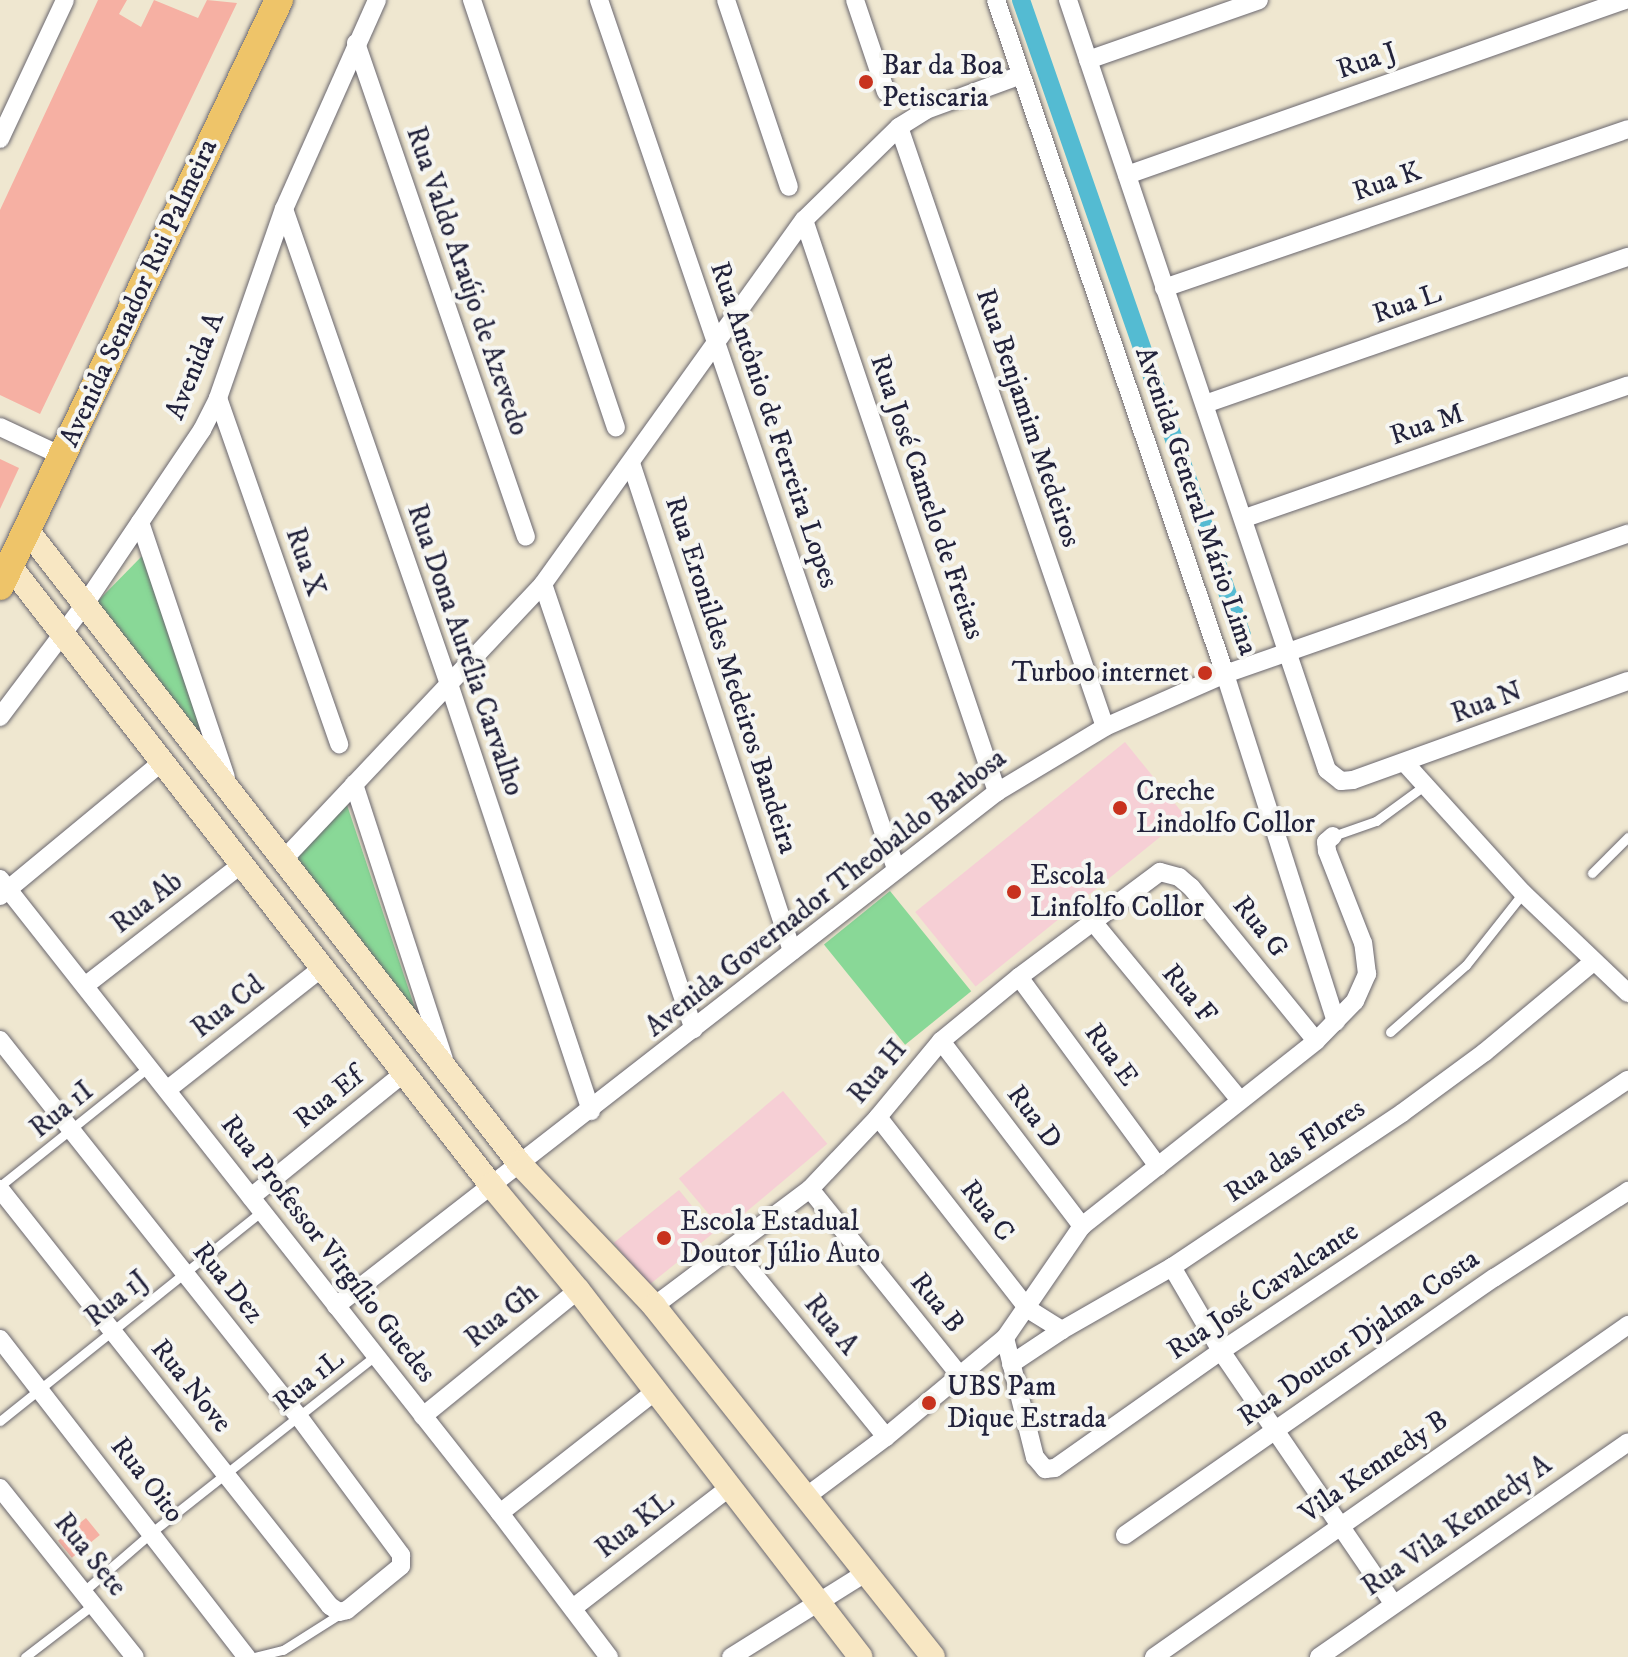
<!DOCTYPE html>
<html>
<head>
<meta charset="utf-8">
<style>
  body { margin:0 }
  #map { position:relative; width:1628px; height:1657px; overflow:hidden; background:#efe7d0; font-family:"IM FELL DW Pica",serif }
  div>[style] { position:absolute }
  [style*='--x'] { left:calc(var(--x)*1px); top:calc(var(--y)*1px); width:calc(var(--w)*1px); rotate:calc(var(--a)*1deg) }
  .built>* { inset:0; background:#f6cfd5; transform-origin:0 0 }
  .green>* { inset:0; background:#89d897; transform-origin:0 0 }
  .canal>* { height:18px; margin:-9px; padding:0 9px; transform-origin:9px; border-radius:9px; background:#54bbd2 }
  .building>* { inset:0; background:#f6b0a3; transform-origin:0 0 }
  .roads { filter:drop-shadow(0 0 2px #6a676f) drop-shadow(0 0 2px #6a676f) }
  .lane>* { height:9px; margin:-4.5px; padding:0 4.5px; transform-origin:4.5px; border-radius:4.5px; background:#fff }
  .street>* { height:18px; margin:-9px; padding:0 9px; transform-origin:9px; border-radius:9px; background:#fff }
  .secondary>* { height:24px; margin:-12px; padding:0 12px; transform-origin:12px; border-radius:12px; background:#f8e7c3 }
  .primary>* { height:28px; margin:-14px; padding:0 14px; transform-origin:14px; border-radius:14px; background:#eec469 }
  .dots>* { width:22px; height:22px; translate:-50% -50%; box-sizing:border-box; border:4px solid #f6f6f2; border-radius:50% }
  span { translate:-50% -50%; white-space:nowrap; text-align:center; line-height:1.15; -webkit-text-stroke:8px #f6f6f2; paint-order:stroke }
  .street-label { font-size:28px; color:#22223b }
  .poi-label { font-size:28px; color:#22223b }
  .left { translate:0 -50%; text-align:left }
  .right { translate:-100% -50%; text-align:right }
</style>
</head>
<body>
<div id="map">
  <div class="built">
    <i style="left:1125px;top:742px;width:96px;height:270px;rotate:51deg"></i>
    <i style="left:783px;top:1091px;width:69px;height:136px;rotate:50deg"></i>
    <i style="left:679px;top:1190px;width:55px;height:84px;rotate:51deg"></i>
  </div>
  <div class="green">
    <i style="clip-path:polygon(144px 554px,215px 767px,92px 607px)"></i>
    <i style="clip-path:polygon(345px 799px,426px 1041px,286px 859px)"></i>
    <i style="left:890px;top:891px;width:129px;height:85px;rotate:51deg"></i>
  </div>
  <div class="canal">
    <i style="--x:1021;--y:0;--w:672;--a:70.81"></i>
  </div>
  <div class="building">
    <i style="clip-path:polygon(98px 0,127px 0,119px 14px,141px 27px,154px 0,198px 18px,207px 0,237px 3px,40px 414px,0 395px,0 210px)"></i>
    <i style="clip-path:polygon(0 459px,19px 468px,0 509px)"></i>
    <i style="left:86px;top:1518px;width:22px;height:36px;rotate:51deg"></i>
  </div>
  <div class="roads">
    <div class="lane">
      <i style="--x:1333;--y:836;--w:46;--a:-19.2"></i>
      <i style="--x:1376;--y:821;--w:59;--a:-36.1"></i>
      <i style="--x:1592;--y:873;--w:51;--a:-45"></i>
      <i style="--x:1390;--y:1032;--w:101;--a:-41.4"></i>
      <i style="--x:1466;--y:965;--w:92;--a:-51.6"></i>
      <i style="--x:0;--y:1186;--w:192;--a:-38.7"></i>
      <i style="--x:0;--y:1421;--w:336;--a:-38.7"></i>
      <i style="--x:84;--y:1591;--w:90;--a:-40.9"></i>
      <i style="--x:152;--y:1532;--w:284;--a:-38.3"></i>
      <i style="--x:25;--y:1657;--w:87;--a:-37.5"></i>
      <i style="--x:254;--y:1657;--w:30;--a:-14"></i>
      <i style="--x:283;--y:1650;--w:71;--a:-32.3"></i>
    </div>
    <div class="street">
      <i style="--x:472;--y:0;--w:451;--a:71.4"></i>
      <i style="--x:599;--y:0;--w:918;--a:71.13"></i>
      <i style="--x:726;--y:0;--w:197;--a:71.4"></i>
      <i style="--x:855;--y:0;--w:97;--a:71.4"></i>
      <i style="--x:996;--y:0;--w:712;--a:71.23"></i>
      <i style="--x:1225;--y:674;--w:365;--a:72.3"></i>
      <i style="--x:1068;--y:0;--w:812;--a:71.41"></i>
      <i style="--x:1327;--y:770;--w:18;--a:38"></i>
      <i style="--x:1341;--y:781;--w:12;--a:-5"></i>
      <i style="--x:1353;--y:780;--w:292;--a:-19.8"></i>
      <i style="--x:356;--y:43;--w:522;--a:71.01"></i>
      <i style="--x:1088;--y:60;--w:181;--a:-19.3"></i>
      <i style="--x:899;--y:127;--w:634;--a:71.05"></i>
      <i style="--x:0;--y:139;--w:153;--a:-64.9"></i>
      <i style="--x:1127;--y:175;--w:528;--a:-19.36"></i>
      <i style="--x:284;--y:209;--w:506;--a:70.85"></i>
      <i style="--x:450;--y:687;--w:447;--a:71.6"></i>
      <i style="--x:804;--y:220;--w:604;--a:71.35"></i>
      <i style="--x:1164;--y:288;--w:490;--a:-18.9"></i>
      <i style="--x:218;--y:398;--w:367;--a:70.7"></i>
      <i style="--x:1205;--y:404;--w:448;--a:-19.2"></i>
      <i style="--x:0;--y:427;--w:68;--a:25.1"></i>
      <i style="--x:631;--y:463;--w:514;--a:71.74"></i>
      <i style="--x:1245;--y:518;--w:405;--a:-19.1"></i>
      <i style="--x:140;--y:522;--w:269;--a:71.4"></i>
      <i style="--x:543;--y:584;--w:470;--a:71.3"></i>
      <i style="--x:0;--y:717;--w:141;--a:-53"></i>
      <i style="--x:85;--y:604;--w:210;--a:-56.1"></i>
      <i style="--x:202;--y:430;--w:36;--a:-63"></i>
      <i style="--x:218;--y:398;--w:200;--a:-70.8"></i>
      <i style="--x:284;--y:209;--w:229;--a:-66"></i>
      <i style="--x:1405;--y:763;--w:176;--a:47.8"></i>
      <i style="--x:1523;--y:893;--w:145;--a:43.6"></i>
      <i style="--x:354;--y:784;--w:289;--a:71.9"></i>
      <i style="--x:283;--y:860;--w:379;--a:-46.7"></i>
      <i style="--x:543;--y:584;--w:448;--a:-54.4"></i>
      <i style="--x:804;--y:220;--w:133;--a:-44.4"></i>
      <i style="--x:899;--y:127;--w:32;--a:-32"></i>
      <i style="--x:926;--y:110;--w:101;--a:-20.2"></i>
      <i style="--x:0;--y:879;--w:807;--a:51.74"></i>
      <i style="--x:500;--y:1513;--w:181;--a:52.9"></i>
      <i style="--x:0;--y:896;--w:212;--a:-39.6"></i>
      <i style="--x:1094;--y:923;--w:229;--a:50.5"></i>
      <i style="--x:1019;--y:977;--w:235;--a:53.7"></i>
      <i style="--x:86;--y:985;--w:197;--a:-37.8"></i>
      <i style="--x:0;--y:1040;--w:481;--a:51.6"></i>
      <i style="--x:299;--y:1417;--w:172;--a:53.5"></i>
      <i style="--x:401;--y:1555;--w:11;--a:90"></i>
      <i style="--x:401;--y:1566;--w:70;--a:140.8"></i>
      <i style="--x:347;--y:1610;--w:8;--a:166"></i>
      <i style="--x:339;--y:1612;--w:11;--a:-146"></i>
      <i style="--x:330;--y:1606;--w:532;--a:-128.36"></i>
      <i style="--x:941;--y:1041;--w:233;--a:52.7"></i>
      <i style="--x:168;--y:1089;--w:196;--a:-38.2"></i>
      <i style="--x:878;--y:1117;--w:244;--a:52"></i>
      <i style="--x:1028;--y:1309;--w:40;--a:32"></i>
      <i style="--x:810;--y:1189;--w:241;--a:51.2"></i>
      <i style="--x:251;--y:1197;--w:197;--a:-39"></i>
      <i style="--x:732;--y:1248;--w:244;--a:50.8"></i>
      <i style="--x:1172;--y:1267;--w:97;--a:59.7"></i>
      <i style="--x:1221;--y:1351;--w:305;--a:55.7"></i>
      <i style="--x:336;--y:1306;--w:837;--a:-37.87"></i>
      <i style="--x:997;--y:792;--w:126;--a:-31"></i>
      <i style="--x:1105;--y:727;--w:131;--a:-23.8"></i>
      <i style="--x:1225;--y:674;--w:427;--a:-19.2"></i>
      <i style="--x:654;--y:1306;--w:195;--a:-36.9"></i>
      <i style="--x:810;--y:1189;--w:99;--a:-46.6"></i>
      <i style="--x:878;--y:1117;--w:99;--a:-50.3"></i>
      <i style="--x:941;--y:1041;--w:101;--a:-39.4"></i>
      <i style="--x:1019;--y:977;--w:176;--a:-36.7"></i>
      <i style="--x:1160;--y:872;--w:20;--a:15"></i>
      <i style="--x:1179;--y:877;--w:16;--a:40"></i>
      <i style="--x:1191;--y:887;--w:198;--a:50.9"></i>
      <i style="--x:1005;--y:1338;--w:123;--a:75.9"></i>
      <i style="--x:1035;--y:1457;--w:16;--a:50"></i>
      <i style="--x:1045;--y:1469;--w:10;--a:-6"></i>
      <i style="--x:1055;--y:1468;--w:203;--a:-35.2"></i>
      <i style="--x:1221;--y:1351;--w:489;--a:-33.7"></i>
      <i style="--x:0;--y:1339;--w:403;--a:52.2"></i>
      <i style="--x:1011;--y:1364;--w:61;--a:-33.7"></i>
      <i style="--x:1062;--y:1330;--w:127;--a:-29.8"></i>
      <i style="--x:1172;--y:1267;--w:277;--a:-33.8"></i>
      <i style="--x:1402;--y:1113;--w:103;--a:-36.3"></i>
      <i style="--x:1485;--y:1052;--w:141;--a:-39.8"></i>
      <i style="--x:423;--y:1416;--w:200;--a:-39.1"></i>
      <i style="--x:0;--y:1488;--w:216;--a:51.4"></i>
      <i style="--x:807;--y:1496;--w:99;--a:-36.8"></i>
      <i style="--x:886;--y:1437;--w:155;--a:-39.8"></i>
      <i style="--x:1005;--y:1338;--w:136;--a:-55.5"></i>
      <i style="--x:1082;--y:1226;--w:298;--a:-38.3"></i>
      <i style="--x:1316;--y:1041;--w:56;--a:-45.7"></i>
      <i style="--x:1355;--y:1001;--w:30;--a:-66"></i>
      <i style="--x:1367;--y:974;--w:31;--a:-97"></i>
      <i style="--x:1363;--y:943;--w:99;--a:-111.4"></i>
      <i style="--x:1327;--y:851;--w:9;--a:-96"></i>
      <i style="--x:1326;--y:842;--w:9;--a:-41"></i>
      <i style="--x:500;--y:1513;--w:199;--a:-38.1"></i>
      <i style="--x:1125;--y:1535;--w:450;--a:-34.9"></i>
      <i style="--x:1494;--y:1278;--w:160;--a:-33"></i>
      <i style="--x:573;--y:1608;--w:198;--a:-37.6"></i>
      <i style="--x:731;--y:1657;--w:160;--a:-32"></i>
      <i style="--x:1154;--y:1657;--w:579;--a:-35.01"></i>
      <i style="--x:1319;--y:1657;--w:376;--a:-34.8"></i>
    </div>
    <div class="secondary">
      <i style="--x:27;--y:530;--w:802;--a:52.14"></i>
      <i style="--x:519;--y:1163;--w:197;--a:46.6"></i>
      <i style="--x:654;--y:1306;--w:448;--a:51.5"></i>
      <i style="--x:10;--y:566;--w:784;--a:52.15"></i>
      <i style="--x:491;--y:1185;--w:136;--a:50.4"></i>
      <i style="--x:578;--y:1290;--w:463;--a:52.4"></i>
    </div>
    <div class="primary">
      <i style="--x:0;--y:586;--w:649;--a:-64.54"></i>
    </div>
  </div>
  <div class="dots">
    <i style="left:866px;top:82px;background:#c8321e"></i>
    <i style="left:1205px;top:673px;background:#c8321e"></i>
    <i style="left:1120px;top:808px;background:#c8321e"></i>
    <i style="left:1014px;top:892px;background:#c8321e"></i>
    <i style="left:664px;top:1238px;background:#c8321e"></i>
    <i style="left:929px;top:1403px;background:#c8321e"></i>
  </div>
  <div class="street-label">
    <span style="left:1367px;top:61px;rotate:-19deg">Rua J</span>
    <span style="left:1387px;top:182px;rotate:-19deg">Rua K</span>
    <span style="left:467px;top:281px;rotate:71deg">Rua Valdo Araújo de Azevedo</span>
    <span style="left:139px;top:293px;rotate:-65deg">Avenida Senador Rui Palmeira</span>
    <span style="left:1407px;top:304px;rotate:-19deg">Rua L</span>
    <span style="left:195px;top:366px;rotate:-68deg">Avenida A</span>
    <span style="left:1028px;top:418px;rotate:71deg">Rua Benjamim Medeiros</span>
    <span style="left:774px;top:425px;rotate:71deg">Rua Antônio de Ferreira Lopes</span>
    <span style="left:1427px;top:425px;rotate:-19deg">Rua M</span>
    <span style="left:927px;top:497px;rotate:71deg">Rua José Camelo de Freitas</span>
    <span style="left:1196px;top:501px;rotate:71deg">Avenida General Mário Lima</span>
    <span style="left:305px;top:562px;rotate:71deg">Rua X</span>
    <span style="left:465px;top:650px;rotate:71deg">Rua Dona Aurélia Carvalho</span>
    <span style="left:731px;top:675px;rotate:72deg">Rua Eronildes Medeiros Bandeira</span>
    <span style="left:1487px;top:703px;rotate:-20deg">Rua N</span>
    <span style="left:826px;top:893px;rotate:-38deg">Avenida Governador Theobaldo Barbosa</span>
    <span style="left:147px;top:903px;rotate:-38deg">Rua Ab</span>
    <span style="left:1260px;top:927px;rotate:51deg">Rua G</span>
    <span style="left:1189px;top:994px;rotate:50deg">Rua F</span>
    <span style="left:228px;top:1007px;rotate:-38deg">Rua Cd</span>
    <span style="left:1111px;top:1055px;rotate:54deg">Rua E</span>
    <span style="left:878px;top:1072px;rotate:-50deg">Rua H</span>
    <span style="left:329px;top:1098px;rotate:-39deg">Rua Ef</span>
    <span style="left:62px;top:1110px;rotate:-39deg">Rua 1I</span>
    <span style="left:1034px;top:1117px;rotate:53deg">Rua D</span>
    <span style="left:1295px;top:1151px;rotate:-34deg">Rua das Flores</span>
    <span style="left:987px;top:1211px;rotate:52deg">Rua C</span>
    <span style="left:328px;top:1249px;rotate:52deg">Rua Professor Virgílio Guedes</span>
    <span style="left:228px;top:1283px;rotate:51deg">Rua Dez</span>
    <span style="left:1263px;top:1291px;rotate:-34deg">Rua José Cavalcante</span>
    <span style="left:117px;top:1299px;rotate:-39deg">Rua 1J</span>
    <span style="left:937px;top:1303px;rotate:51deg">Rua B</span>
    <span style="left:502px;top:1316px;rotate:-39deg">Rua Gh</span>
    <span style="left:831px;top:1325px;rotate:51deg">Rua A</span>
    <span style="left:1359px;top:1338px;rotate:-35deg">Rua Doutor Djalma Costa</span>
    <span style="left:309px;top:1381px;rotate:-39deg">Rua 1L</span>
    <span style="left:191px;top:1386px;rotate:51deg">Rua Nove</span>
    <span style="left:1374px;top:1467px;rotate:-35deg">Vila Kennedy B</span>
    <span style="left:147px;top:1480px;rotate:52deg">Rua Oito</span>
    <span style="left:635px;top:1525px;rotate:-38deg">Rua KL</span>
    <span style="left:1457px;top:1526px;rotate:-35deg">Rua Vila Kennedy A</span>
    <span style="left:90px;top:1555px;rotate:51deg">Rua Sete</span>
  </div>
  <div class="poi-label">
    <span class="left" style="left:882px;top:82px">Bar da Boa<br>Petiscaria</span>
    <span class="right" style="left:1189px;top:673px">Turboo internet</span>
    <span class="left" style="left:1136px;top:808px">Creche<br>Lindolfo Collor</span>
    <span class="left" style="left:1030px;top:892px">Escola<br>Linfolfo Collor</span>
    <span class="left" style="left:680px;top:1238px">Escola Estadual<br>Doutor Júlio Auto</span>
    <span class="left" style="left:947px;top:1403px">UBS Pam<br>Dique Estrada</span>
  </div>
</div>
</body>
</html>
